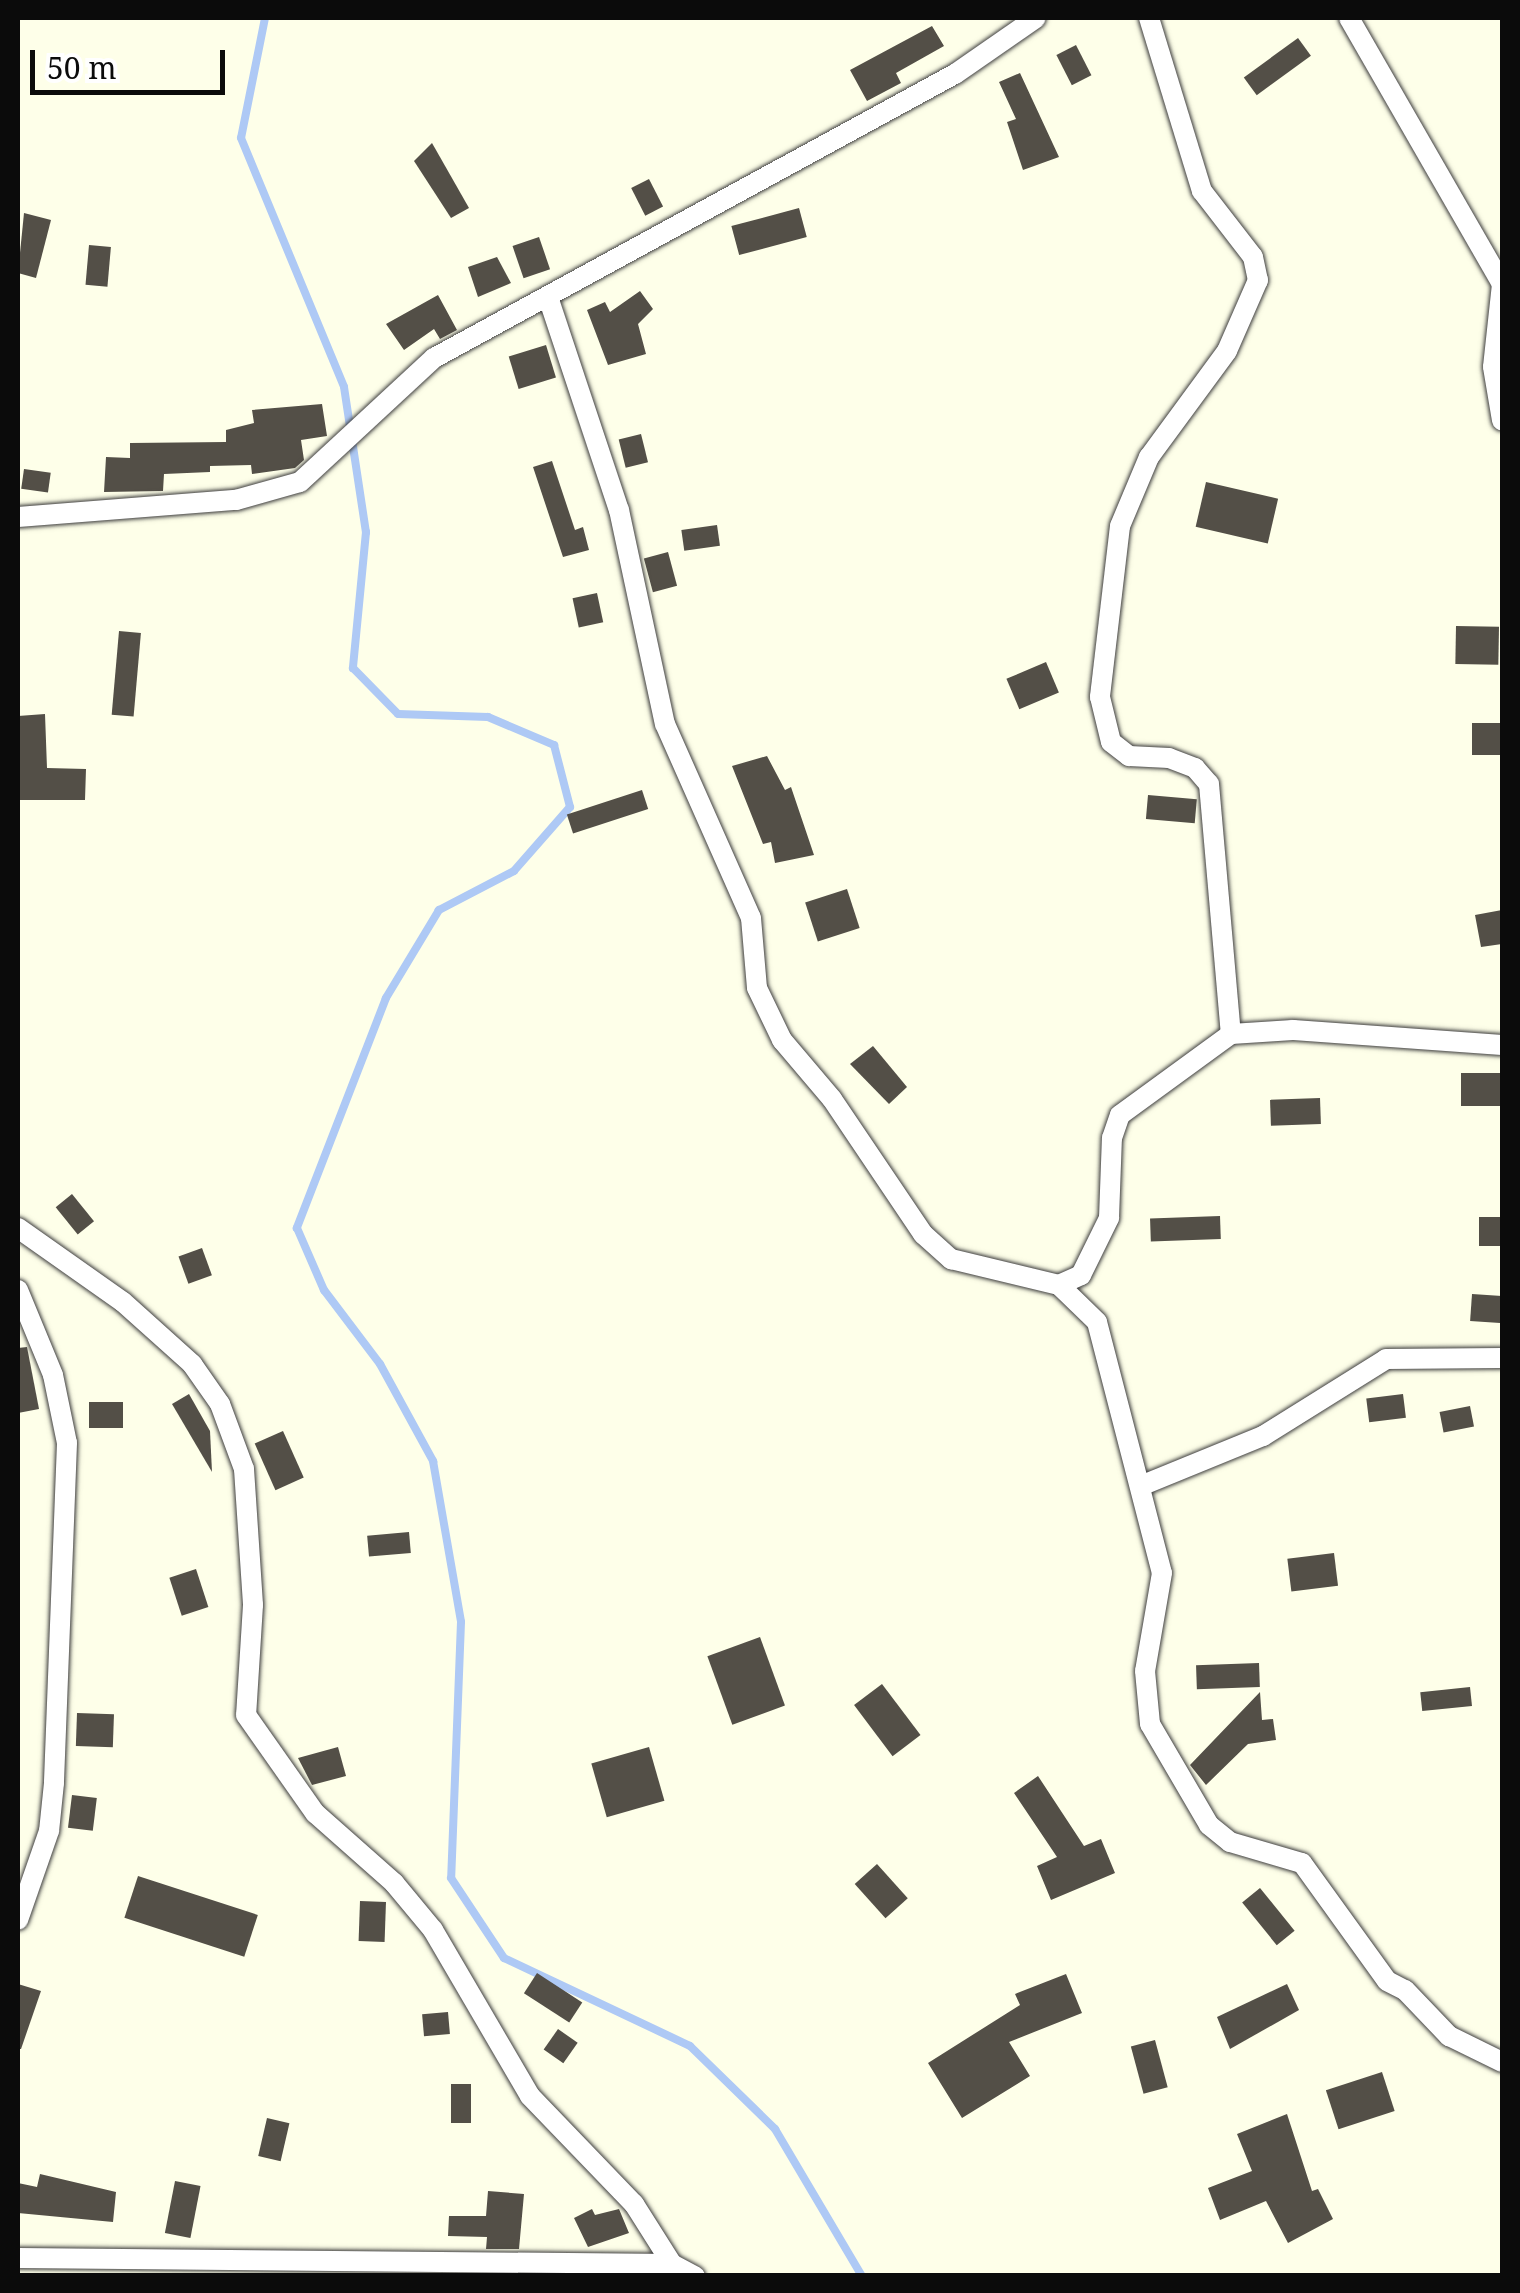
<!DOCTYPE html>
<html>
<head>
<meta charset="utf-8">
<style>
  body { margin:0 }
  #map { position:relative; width:1520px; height:2293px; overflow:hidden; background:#feffe9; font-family:"Noto Serif",serif }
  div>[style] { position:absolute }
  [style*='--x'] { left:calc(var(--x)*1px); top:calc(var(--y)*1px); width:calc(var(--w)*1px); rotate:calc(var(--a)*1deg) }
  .stream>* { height:8px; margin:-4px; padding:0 4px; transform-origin:4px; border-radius:4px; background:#aec9f5 }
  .building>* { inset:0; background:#534f47; transform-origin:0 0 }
  .roads { filter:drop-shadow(0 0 2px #3e3e3e) drop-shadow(0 0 2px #3e3e3e) }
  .minor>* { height:20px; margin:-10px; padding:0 10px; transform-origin:10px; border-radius:10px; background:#fff }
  span { translate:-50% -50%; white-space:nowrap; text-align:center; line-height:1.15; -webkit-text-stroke:10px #fff; paint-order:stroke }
  .frame { position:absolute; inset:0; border:20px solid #0b0b0b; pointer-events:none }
  .scale { position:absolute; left:30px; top:50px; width:195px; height:45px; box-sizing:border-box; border:5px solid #0b0b0b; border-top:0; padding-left:12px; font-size:30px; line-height:35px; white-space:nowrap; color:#0b0b0b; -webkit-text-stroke:8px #fff; paint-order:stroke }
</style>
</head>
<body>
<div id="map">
  <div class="stream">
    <i style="--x:265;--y:18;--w:122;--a:101.3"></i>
    <i style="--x:241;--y:138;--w:269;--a:67.5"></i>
    <i style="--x:344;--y:387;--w:147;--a:81.4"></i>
    <i style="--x:366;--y:532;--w:137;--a:95.5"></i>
    <i style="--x:353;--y:668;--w:64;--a:45.6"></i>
    <i style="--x:398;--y:714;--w:90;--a:1.9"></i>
    <i style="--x:488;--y:717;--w:72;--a:23"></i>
    <i style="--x:554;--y:745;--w:64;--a:75.5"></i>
    <i style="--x:570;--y:807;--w:85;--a:131.2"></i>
    <i style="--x:514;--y:871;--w:85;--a:152.5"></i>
    <i style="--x:439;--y:910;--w:103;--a:121.1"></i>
    <i style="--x:386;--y:998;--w:247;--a:111.2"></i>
    <i style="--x:297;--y:1228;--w:68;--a:66.5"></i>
    <i style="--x:324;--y:1290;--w:93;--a:52.9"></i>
    <i style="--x:380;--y:1364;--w:111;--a:61.3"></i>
    <i style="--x:433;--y:1461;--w:163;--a:80.1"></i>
    <i style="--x:461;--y:1622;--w:256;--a:92.2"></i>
    <i style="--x:451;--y:1878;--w:96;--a:56.5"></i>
    <i style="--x:504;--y:1958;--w:206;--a:25.3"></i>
    <i style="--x:690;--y:2046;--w:119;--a:44.3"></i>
    <i style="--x:775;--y:2129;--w:171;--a:59.4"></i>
  </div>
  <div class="building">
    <i style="clip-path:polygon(932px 26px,944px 46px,896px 73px,901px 83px,867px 101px,850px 70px)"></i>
    <i style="left:1298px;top:38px;width:22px;height:67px;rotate:54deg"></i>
    <i style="left:1076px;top:45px;width:34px;height:22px;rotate:63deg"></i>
    <i style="clip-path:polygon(1020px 73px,1059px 157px,1023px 170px,1007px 122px,1016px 119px,999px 82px)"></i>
    <i style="clip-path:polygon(432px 143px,469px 208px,451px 218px,414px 161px)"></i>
    <i style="left:649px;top:179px;width:31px;height:20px;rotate:63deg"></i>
    <i style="left:799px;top:208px;width:30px;height:70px;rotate:75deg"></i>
    <i style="clip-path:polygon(24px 213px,51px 220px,36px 278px,18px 273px)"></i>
    <i style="left:539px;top:237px;width:34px;height:28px;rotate:71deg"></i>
    <i style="left:89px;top:245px;width:22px;height:40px;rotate:5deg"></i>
    <i style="clip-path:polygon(497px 257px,511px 283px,478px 297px,468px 267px)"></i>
    <i style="clip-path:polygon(640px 291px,653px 309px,638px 324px,646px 354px,608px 365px,587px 310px,605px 302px,610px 312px)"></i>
    <i style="clip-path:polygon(438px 295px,457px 330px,440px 339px,434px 329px,404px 350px,386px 324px)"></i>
    <i style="left:546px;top:345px;width:34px;height:39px;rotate:73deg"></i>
    <i style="clip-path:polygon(322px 404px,327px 436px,301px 440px,304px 460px,295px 468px,252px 474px,251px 465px,210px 466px,210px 472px,164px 474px,163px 491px,104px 492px,106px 457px,130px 458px,130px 443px,226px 442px,226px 430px,254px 423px,252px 410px)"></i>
    <i style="left:641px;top:434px;width:29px;height:23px;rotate:76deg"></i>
    <i style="clip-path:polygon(552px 461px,575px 530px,583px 527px,589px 550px,563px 557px,533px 467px)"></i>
    <i style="left:24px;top:469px;width:27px;height:20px;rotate:8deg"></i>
    <i style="left:1206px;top:482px;width:74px;height:46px;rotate:13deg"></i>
    <i style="left:717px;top:525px;width:21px;height:36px;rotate:82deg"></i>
    <i style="left:668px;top:552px;width:35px;height:25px;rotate:75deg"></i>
    <i style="left:597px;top:593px;width:30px;height:25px;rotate:78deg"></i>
    <i style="left:1456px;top:626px;width:43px;height:38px;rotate:1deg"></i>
    <i style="left:119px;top:631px;width:22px;height:84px;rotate:5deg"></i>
    <i style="left:1046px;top:662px;width:33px;height:43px;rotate:67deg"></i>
    <i style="clip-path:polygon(45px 714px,47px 768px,86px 769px,85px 800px,18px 800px,18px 716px)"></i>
    <i style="left:1502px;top:723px;width:32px;height:30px;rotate:90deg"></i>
    <i style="clip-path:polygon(767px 756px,785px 790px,791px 787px,814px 855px,775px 863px,771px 842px,763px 844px,732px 766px)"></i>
    <i style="left:642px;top:790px;width:20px;height:79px;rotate:72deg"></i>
    <i style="left:1148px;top:795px;width:49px;height:24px;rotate:5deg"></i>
    <i style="left:847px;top:889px;width:41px;height:44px;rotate:72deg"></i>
    <i style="clip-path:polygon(1502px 910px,1502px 944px,1481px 947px,1475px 915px)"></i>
    <i style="clip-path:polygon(873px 1046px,907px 1087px,889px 1104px,850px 1064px)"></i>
    <i style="left:1461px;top:1073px;width:39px;height:33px"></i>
    <i style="left:1320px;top:1098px;width:26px;height:50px;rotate:88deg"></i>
    <i style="left:72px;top:1194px;width:35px;height:21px;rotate:51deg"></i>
    <i style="left:1220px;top:1216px;width:23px;height:70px;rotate:88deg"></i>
    <i style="left:1502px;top:1217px;width:29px;height:23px;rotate:90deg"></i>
    <i style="left:202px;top:1248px;width:29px;height:25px;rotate:70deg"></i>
    <i style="left:1472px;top:1294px;width:30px;height:27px;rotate:4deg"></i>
    <i style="clip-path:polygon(27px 1347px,39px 1409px,18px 1413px,18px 1348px)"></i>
    <i style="clip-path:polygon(189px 1394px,210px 1431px,212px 1472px,172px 1404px)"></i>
    <i style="left:1403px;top:1394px;width:24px;height:37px;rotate:83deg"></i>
    <i style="left:123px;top:1402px;width:26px;height:34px;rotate:90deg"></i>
    <i style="left:1470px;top:1406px;width:21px;height:31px;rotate:79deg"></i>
    <i style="left:283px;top:1431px;width:51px;height:31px;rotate:66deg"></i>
    <i style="left:409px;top:1532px;width:21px;height:42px;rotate:85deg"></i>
    <i style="left:1334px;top:1553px;width:33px;height:47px;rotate:83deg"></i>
    <i style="left:196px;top:1569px;width:40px;height:28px;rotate:72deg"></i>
    <i style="left:760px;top:1637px;width:73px;height:56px;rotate:70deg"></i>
    <i style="left:1259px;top:1663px;width:24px;height:63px;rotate:88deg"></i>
    <i style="left:882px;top:1684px;width:64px;height:35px;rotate:53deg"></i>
    <i style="left:1470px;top:1687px;width:19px;height:50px;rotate:84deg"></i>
    <i style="clip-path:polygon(1260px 1692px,1262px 1720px,1273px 1719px,1276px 1740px,1248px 1744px,1206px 1785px,1190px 1765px)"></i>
    <i style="left:77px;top:1713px;width:37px;height:33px;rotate:2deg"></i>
    <i style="clip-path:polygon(338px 1747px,346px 1776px,312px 1785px,298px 1758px)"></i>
    <i style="left:649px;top:1747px;width:56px;height:60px;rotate:74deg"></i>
    <i style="clip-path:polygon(1038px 1776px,1084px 1846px,1101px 1839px,1115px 1873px,1051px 1900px,1037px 1866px,1057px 1857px,1014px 1793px)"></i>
    <i style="left:72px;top:1795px;width:25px;height:33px;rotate:7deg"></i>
    <i style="left:877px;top:1864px;width:46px;height:30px;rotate:48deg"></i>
    <i style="left:138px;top:1876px;width:126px;height:44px;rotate:18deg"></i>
    <i style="left:1260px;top:1888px;width:55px;height:23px;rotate:51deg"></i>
    <i style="left:360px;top:1901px;width:26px;height:40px;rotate:2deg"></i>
    <i style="left:537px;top:1973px;width:54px;height:24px;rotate:33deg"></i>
    <i style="clip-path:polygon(1066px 1974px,1082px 2013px,1009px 2042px,1030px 2076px,962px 2118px,928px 2063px,1020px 2005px,1015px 1994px)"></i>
    <i style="clip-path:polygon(18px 1984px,41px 1991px,21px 2049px,18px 2049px)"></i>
    <i style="clip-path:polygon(1287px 1984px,1299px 2010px,1230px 2049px,1217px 2017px)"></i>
    <i style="left:448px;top:2012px;width:22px;height:26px;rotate:85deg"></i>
    <i style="left:558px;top:2029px;width:24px;height:25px;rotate:35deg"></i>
    <i style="left:1155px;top:2040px;width:49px;height:25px;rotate:75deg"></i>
    <i style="left:1382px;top:2072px;width:41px;height:59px;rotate:72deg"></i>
    <i style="left:451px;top:2084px;width:20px;height:39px"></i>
    <i style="clip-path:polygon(1287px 2114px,1312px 2191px,1318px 2189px,1333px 2219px,1288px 2243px,1266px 2201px,1220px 2220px,1208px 2188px,1252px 2171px,1237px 2134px)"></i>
    <i style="left:267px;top:2118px;width:23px;height:39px;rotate:13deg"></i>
    <i style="clip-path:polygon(40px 2174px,116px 2192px,113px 2222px,18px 2213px,18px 2183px,37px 2187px)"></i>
    <i style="left:175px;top:2181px;width:26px;height:53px;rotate:11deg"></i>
    <i style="clip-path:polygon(488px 2191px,524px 2194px,519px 2249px,486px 2249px,487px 2237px,448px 2236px,449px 2216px,486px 2216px)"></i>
    <i style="clip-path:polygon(592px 2209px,595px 2215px,619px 2209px,629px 2233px,588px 2247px,574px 2218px)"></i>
  </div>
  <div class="roads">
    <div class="minor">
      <i style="--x:1149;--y:18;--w:181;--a:73"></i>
      <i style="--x:1202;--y:191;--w:83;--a:52.3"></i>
      <i style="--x:1253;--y:257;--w:24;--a:78"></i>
      <i style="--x:1258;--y:280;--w:77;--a:113.6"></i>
      <i style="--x:1227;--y:351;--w:132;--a:126.3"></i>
      <i style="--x:1149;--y:457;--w:75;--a:112.8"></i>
      <i style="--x:1120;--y:526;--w:172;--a:96.7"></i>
      <i style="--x:1100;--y:697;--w:46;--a:76.3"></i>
      <i style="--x:1111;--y:742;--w:23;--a:38"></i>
      <i style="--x:1129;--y:756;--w:40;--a:2.9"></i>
      <i style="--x:1169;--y:758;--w:28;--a:21"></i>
      <i style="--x:1195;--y:768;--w:21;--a:49"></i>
      <i style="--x:1209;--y:784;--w:251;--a:85"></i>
      <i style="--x:1349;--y:18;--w:307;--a:60.1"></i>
      <i style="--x:1502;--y:284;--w:83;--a:96.2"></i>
      <i style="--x:1493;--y:367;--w:54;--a:80.4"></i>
      <i style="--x:549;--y:300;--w:221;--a:71.6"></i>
      <i style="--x:619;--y:510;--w:219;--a:77.9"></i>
      <i style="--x:665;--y:724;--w:212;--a:66.1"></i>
      <i style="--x:751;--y:918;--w:70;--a:85.1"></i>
      <i style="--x:757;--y:988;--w:58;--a:64.3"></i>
      <i style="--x:782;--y:1040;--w:77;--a:49.7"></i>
      <i style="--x:832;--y:1099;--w:163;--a:56"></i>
      <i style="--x:923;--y:1234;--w:38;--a:42"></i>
      <i style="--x:951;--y:1259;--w:111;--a:13.5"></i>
      <i style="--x:1059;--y:1285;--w:24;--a:-24"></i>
      <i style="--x:1081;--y:1275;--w:64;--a:-63.8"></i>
      <i style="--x:1109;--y:1218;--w:80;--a:-87.9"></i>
      <i style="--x:1112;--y:1138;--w:24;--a:-71"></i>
      <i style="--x:1120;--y:1115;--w:137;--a:-36.1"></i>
      <i style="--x:1231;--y:1034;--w:62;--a:-3.7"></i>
      <i style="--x:1293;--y:1030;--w:210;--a:4.1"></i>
      <i style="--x:18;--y:517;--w:219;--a:-4.5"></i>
      <i style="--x:236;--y:500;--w:66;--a:-15.7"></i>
      <i style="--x:300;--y:482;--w:183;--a:-42.8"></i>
      <i style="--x:434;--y:358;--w:593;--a:-28.6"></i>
      <i style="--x:955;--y:74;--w:98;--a:-34.7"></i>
      <i style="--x:18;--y:1228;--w:128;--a:35.2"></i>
      <i style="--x:123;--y:1302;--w:93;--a:41.9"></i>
      <i style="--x:192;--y:1364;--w:49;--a:55"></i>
      <i style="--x:220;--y:1404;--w:69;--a:69.7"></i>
      <i style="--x:244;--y:1469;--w:136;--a:86.2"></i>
      <i style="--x:253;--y:1605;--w:110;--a:93.6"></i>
      <i style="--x:246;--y:1715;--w:120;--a:54.9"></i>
      <i style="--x:315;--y:1813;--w:106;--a:41.5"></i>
      <i style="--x:394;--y:1883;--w:61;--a:50.3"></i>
      <i style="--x:433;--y:1930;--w:192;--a:59.7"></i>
      <i style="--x:530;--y:2096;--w:150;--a:46.1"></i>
      <i style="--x:634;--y:2204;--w:71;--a:57.7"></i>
      <i style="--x:1059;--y:1285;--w:53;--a:44.2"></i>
      <i style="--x:1097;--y:1322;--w:259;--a:75.5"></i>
      <i style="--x:1162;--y:1573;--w:99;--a:99.8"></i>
      <i style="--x:1145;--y:1671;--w:53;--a:84.6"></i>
      <i style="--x:1150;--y:1724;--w:117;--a:59.7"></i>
      <i style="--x:1209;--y:1825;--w:27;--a:39"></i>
      <i style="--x:1230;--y:1842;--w:75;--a:16.3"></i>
      <i style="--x:1302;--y:1863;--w:145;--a:54.2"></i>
      <i style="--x:1387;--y:1981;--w:20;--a:27"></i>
      <i style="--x:1405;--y:1990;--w:64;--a:46.3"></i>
      <i style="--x:1449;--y:2036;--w:59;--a:26.1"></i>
      <i style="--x:18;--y:1290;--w:92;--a:67.6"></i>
      <i style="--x:53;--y:1375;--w:69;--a:78.4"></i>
      <i style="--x:67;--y:1443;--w:340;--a:92.2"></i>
      <i style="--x:54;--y:1783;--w:48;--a:95.9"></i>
      <i style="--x:49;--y:1831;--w:94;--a:109.2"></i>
      <i style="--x:1143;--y:1485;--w:130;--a:-22.2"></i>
      <i style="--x:1263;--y:1436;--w:145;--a:-32"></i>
      <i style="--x:1386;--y:1359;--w:116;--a:-0.5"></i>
      <i style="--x:18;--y:2258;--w:654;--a:0.53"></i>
      <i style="--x:672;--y:2264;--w:26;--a:28"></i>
    </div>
  </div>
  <div class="frame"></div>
  <div class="scale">50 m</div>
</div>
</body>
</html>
